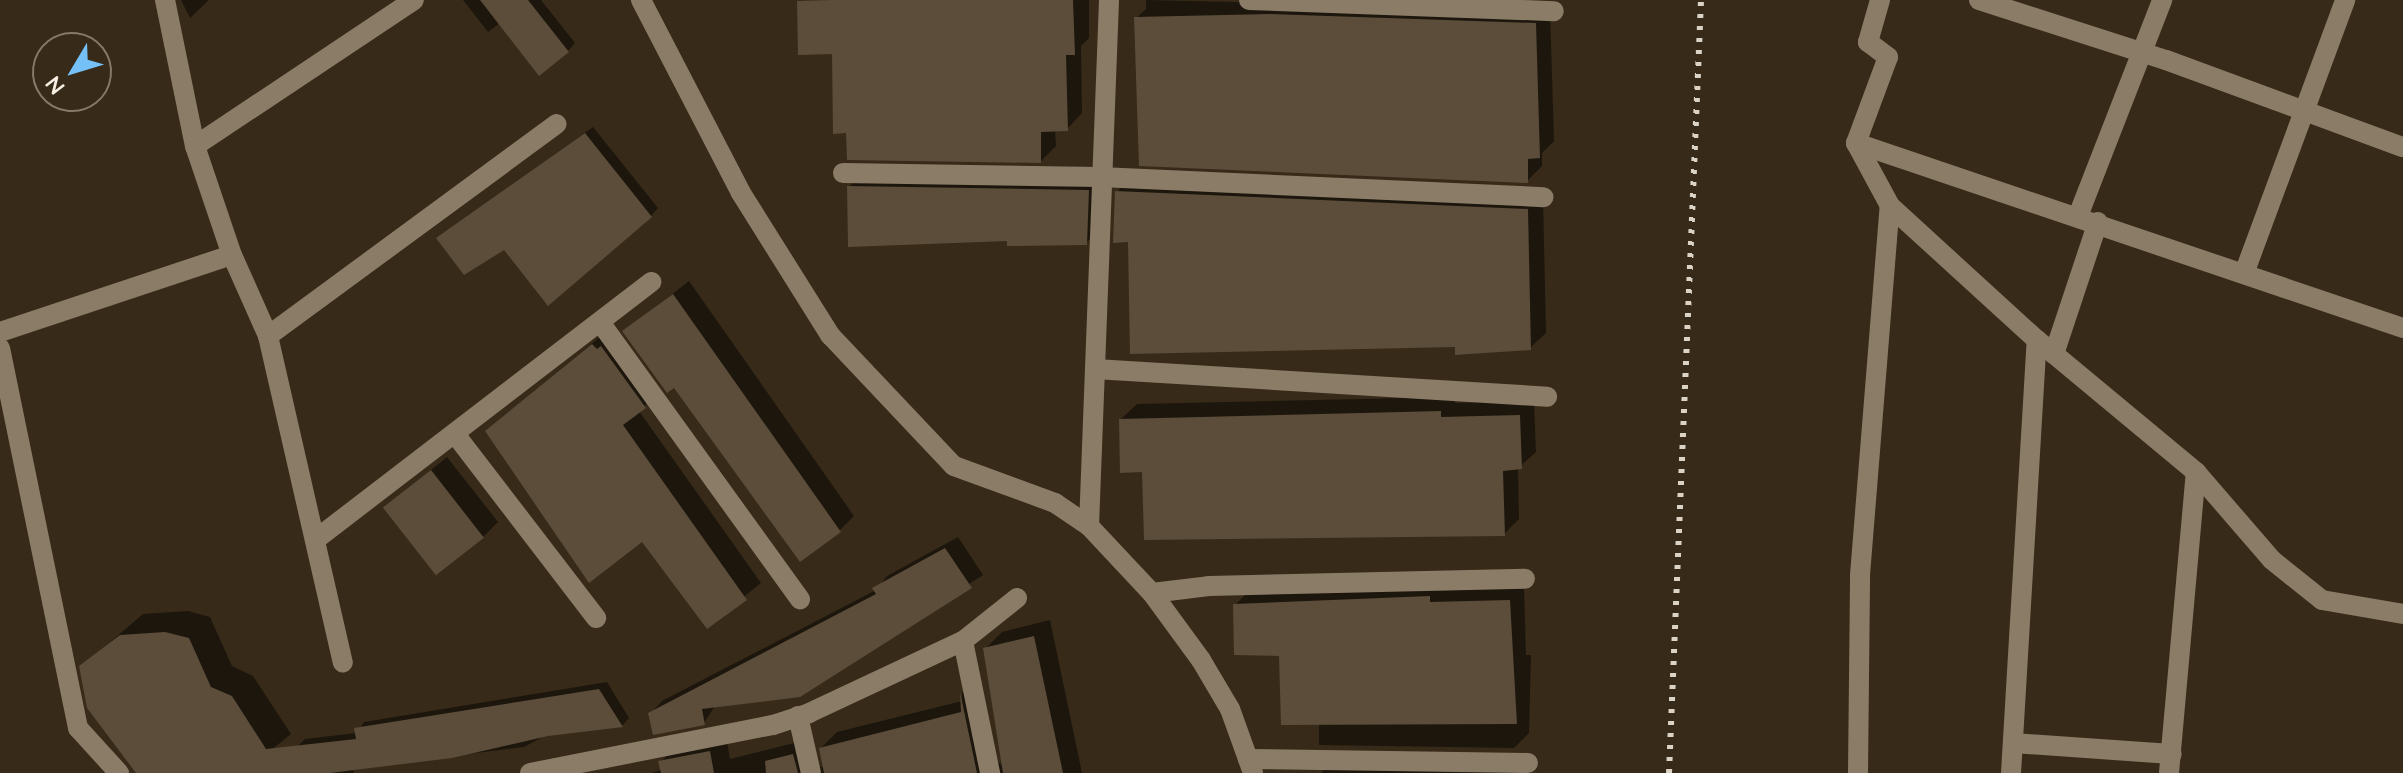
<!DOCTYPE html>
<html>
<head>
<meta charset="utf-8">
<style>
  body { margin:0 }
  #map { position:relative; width:2403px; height:773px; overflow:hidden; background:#372a18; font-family:Quicksand,sans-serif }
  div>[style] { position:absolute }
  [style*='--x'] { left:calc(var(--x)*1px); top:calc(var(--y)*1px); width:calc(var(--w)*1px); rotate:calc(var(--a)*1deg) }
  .shadow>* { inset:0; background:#0007 }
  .building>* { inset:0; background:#5b4d3a; transform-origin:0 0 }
  .street>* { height:20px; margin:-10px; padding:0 10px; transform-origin:10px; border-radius:10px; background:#8b7c67 }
  .rail>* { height:6px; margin-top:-3px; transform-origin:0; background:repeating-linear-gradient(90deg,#dbd3c6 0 4px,transparent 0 12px) }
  span { translate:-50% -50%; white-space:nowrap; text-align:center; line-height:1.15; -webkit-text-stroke:6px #372a18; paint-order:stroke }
  .north { position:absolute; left:32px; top:32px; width:80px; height:80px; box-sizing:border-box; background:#372a18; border:2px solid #84796a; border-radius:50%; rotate:232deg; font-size:22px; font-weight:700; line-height:32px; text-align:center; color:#f8f0e4 }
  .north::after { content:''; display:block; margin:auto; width:28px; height:36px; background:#75c0f6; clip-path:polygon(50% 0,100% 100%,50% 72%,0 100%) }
</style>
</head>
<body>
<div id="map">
  <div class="shadow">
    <i style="clip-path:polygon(181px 0,209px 0,190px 18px)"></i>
    <i style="clip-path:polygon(463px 0,541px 0,575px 43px,568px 51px,500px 23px,488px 32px)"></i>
    <i style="clip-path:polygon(1089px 0,1089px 38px,1081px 46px,1082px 113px,1067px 129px,1055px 129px,1056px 146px,1041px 161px,848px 131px,834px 52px,799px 2px)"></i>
    <i style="clip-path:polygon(1146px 0,1550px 9px,1554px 141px,1542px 153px,1542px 166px,1527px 181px,1136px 18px,1146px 9px)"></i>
    <i style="clip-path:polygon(593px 127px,658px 208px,651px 216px,504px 247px,438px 238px)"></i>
    <i style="clip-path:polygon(864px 172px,1103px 176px,1101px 228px,1086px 243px,1009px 239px,849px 187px)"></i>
    <i style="clip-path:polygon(1132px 176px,1543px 195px,1546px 333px,1530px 348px,1457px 345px,1130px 240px,1117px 192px)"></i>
    <i style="clip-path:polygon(689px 281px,854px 516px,839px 531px,625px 331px)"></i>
    <i style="clip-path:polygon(608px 330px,660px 392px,639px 411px,761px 583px,707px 626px,643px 539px,487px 431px)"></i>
    <i style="clip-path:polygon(1455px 397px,1455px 403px,1534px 401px,1536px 452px,1518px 468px,1519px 519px,1504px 534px,1144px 470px,1121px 419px,1137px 404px)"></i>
    <i style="clip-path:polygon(447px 457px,498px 522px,483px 537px,386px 507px)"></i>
    <i style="clip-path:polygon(958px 537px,983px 575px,799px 695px,715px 706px,704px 723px,650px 714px,662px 701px,876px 590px,887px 576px)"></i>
    <i style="clip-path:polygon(1524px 585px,1526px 655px,1531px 655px,1529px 733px,1514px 748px,1319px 745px,1319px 721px,1281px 654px,1235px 605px,1250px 590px)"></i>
    <i style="clip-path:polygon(188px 611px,210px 617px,232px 666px,253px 676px,291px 734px,243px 773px,139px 773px,81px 667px,143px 614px)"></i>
    <i style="clip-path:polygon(1050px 620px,1082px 773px,651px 773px,662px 770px,661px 762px,677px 745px,726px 735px,730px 759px,810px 739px,817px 765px,824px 768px,821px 748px,837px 732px,962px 701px,962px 693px,977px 679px,994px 760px,1004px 766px,985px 649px,1002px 632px)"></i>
    <i style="clip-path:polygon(607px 682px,629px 718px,622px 726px,548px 734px,524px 747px,353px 768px,354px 773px,304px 773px,298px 746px,305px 739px,357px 733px,364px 722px)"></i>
    <i style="clip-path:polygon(1335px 759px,1530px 762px,1530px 773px,1321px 773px)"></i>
  </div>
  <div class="building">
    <i style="clip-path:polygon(480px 0,528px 0,569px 52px,539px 76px)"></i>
    <i style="clip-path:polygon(832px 0,1073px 0,1075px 55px,1066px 55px,1068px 131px,1041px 132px,1041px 163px,847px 160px,846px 133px,833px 134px,832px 54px,798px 55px,797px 1px)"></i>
    <i style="clip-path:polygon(1270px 14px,1536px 23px,1540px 158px,1528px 159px,1528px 183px,1139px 166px,1134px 17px)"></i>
    <i style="clip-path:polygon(585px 133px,652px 217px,548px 306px,504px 250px,464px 275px,436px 238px)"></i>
    <i style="clip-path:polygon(847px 186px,1089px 190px,1087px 245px,1007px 246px,1007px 241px,848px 247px)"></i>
    <i style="clip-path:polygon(1115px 191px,1528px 209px,1531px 350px,1455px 355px,1455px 347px,1130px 354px,1128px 242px,1113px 243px)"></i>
    <i style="clip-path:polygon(673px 294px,841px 532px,800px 562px,674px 388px,667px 393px,622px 331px)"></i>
    <i style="clip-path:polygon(592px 344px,597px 349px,601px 346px,646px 408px,623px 425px,747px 600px,707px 629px,642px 542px,589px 583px,485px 431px)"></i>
    <i style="clip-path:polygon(1441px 411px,1441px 417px,1520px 415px,1522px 469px,1503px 471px,1505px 536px,1144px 540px,1142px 472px,1120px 473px,1119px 419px)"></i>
    <i style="left:431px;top:470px;width:86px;height:61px;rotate:52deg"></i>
    <i style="clip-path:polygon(945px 548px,972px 588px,800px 697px,702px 709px,705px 725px,653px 735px,648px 713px,876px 594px,872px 588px)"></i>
    <i style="clip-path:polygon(1430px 596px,1430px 602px,1510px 600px,1517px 724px,1281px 725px,1279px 656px,1234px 655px,1233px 604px)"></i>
    <i style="clip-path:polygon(165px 632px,189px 638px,211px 687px,232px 696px,266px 749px,356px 739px,354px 728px,599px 689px,623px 727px,548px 736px,452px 758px,330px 773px,136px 773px,87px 708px,79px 666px,120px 635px)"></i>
    <i style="clip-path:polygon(1034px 636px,1063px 773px,1003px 773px,983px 648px)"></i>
    <i style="clip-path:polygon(960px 692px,977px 773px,824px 773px,819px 748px,961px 712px)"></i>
    <i style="clip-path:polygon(710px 751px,714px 773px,661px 773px,658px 761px)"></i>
    <i style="clip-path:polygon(793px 754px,798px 773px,766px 773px,765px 761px)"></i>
  </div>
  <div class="street">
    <i style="--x:165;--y:0;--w:149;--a:78.4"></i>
    <i style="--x:195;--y:146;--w:115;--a:71.3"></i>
    <i style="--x:232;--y:255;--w:89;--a:66"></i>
    <i style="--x:268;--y:336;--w:335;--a:77.1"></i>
    <i style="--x:641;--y:0;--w:217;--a:62.6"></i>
    <i style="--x:741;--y:193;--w:168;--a:57.9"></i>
    <i style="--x:830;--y:335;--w:180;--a:46.6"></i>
    <i style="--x:954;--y:466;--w:108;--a:20.1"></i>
    <i style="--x:1055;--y:503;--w:41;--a:34.1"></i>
    <i style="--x:1089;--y:526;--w:92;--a:46.8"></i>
    <i style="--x:1152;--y:593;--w:83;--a:53.8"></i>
    <i style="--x:1201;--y:660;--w:57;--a:59.4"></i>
    <i style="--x:1230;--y:709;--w:68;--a:70.2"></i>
    <i style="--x:1249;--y:0;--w:305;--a:2.1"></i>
    <i style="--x:1880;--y:0;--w:44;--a:105.9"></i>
    <i style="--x:1868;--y:42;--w:25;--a:37"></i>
    <i style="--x:1888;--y:57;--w:92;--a:110.4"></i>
    <i style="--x:1856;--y:143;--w:72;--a:61.6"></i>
    <i style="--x:1979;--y:0;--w:196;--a:17.8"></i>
    <i style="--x:2166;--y:60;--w:252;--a:20.2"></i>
    <i style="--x:1856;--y:143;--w:577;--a:18.69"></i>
    <i style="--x:195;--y:146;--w:263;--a:-33.7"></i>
    <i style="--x:843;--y:173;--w:257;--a:0.9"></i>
    <i style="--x:1100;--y:177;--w:444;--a:2.6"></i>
    <i style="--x:2078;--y:216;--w:232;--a:-68.7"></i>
    <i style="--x:2245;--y:271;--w:289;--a:-69.7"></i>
    <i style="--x:600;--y:322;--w:342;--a:54.2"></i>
    <i style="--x:0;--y:332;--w:244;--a:-18.4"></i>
    <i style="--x:268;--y:336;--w:358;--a:-36.3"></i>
    <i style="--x:0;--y:348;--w:388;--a:78.4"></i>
    <i style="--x:78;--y:728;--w:61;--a:47.7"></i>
    <i style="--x:2054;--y:354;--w:139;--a:-71.6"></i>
    <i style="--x:1095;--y:369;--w:453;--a:3.5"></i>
    <i style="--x:455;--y:434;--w:232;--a:52.5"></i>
    <i style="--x:1089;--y:526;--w:526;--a:-87.82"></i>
    <i style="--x:315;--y:540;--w:424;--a:-37.5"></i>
    <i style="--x:1152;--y:593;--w:57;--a:-7"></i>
    <i style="--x:1209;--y:586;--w:316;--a:-1.3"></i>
    <i style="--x:963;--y:641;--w:135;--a:78.4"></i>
    <i style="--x:798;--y:716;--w:58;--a:77.2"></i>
    <i style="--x:2013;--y:743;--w:159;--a:4"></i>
    <i style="--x:1248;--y:759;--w:280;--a:0.8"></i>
    <i style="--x:530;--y:773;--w:248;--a:-11.2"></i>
    <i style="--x:773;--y:725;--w:38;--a:-18"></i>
    <i style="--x:809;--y:713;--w:170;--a:-25.1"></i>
    <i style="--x:963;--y:641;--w:69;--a:-38.5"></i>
    <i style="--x:1858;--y:773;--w:198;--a:-89.4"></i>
    <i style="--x:1860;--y:575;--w:370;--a:-85.4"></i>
    <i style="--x:1890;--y:206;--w:199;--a:42.4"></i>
    <i style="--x:2037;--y:340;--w:207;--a:39.7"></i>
    <i style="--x:2196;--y:472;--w:116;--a:49.2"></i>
    <i style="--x:2272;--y:560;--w:64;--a:38.7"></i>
    <i style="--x:2322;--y:600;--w:82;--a:9.8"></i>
    <i style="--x:2011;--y:773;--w:434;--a:-86.6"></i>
    <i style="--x:2169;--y:773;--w:302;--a:-84.9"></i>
  </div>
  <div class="rail">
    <i style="--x:1669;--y:773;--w:774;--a:-87.63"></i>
  </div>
  <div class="north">N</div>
</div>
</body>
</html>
